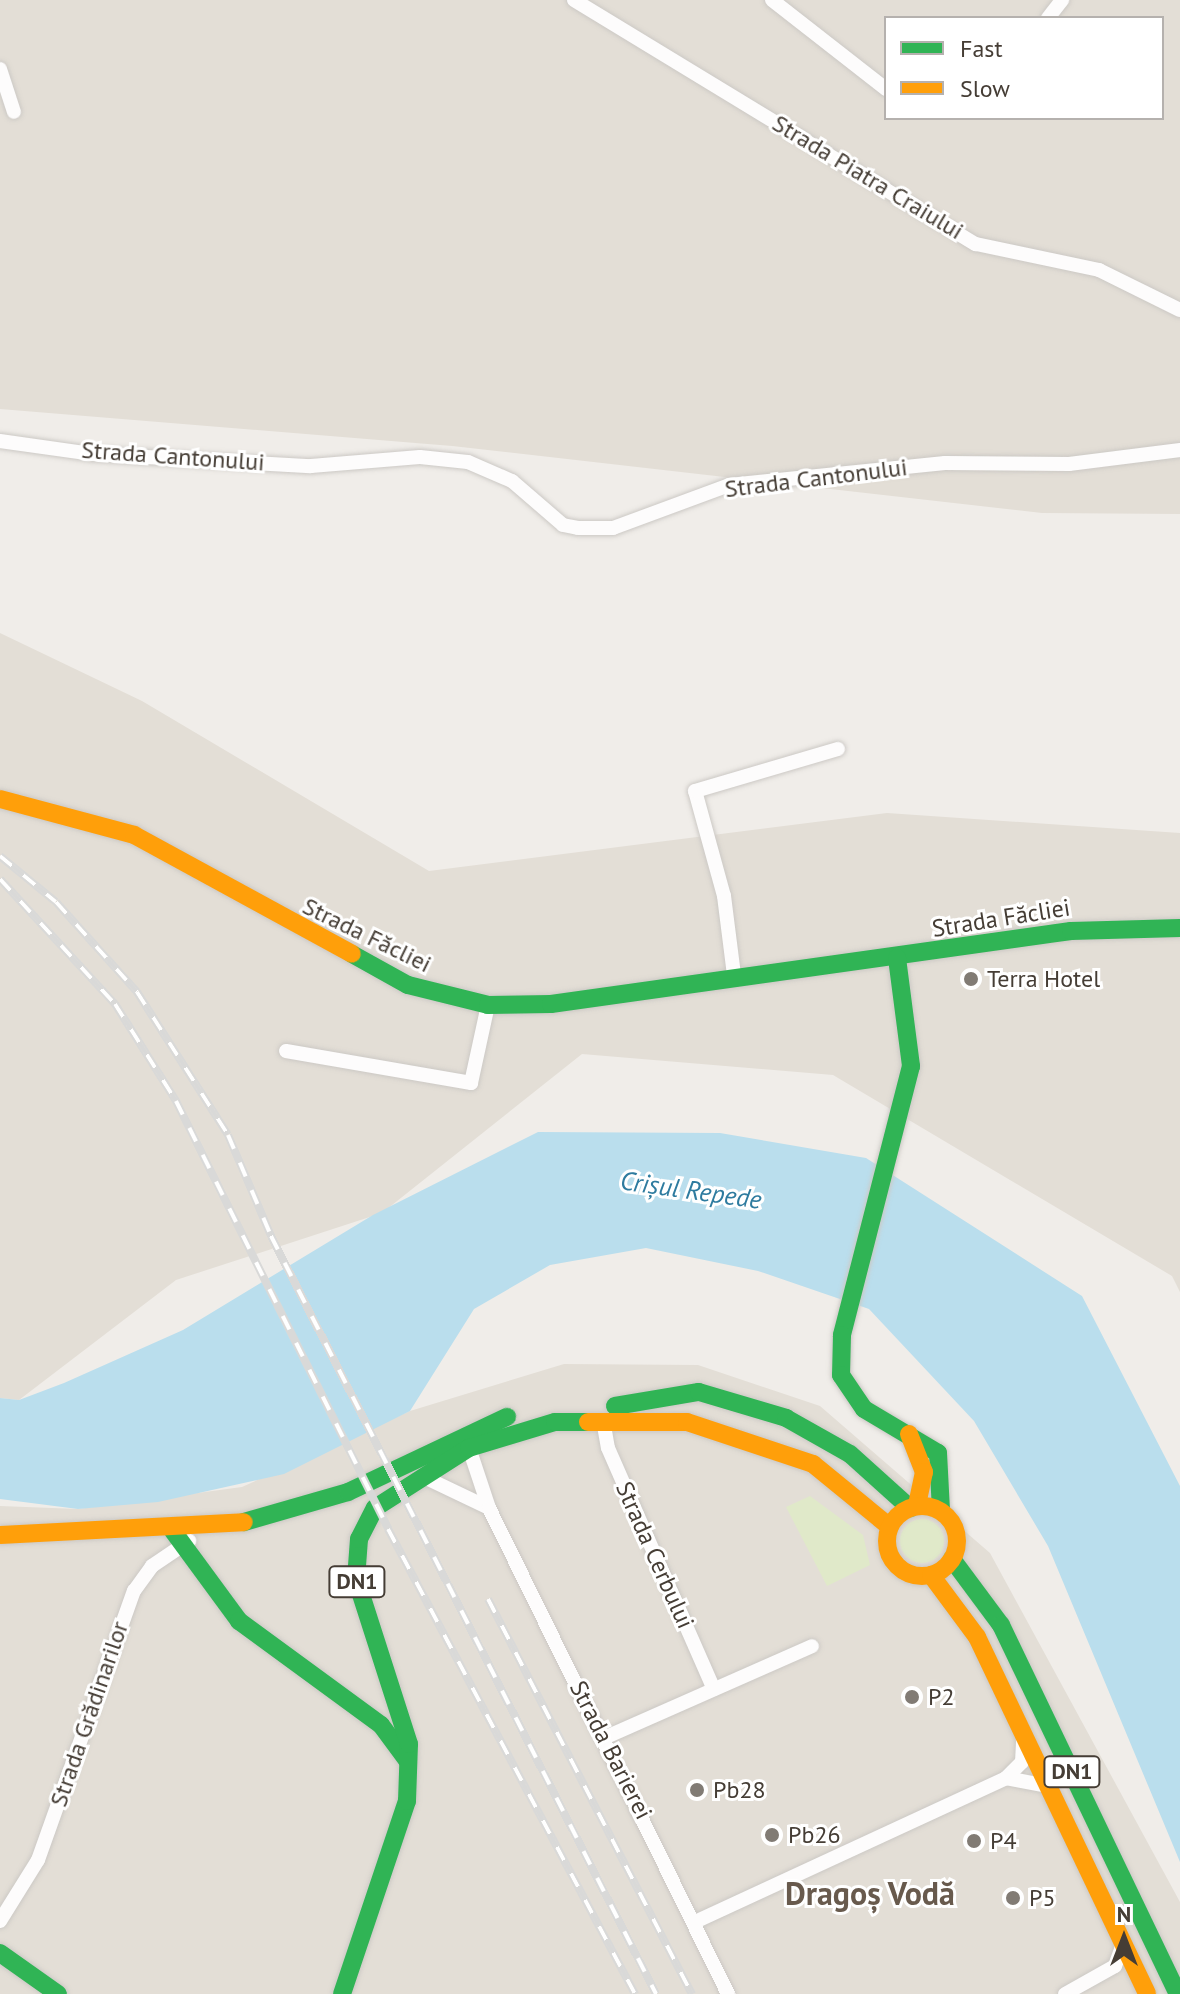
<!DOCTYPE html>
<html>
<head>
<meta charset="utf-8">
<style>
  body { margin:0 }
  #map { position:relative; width:1180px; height:1994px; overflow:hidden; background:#f0ede9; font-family:"PT Sans",sans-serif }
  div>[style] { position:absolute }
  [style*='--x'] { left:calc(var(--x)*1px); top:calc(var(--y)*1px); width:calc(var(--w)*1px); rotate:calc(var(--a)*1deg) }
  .residential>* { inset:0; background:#e3ded6 }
  .green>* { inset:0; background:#e0e9c9 }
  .round { border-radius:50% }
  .water>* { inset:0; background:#badeed }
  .roads { filter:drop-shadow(0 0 2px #ccc9c5) drop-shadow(0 0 2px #ccc9c5) }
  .street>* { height:14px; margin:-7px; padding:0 7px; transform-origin:7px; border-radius:7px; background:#fdfcfc }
  .fast>* { height:18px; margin:-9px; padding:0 9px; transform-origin:9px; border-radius:9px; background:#30b455 }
  .slow>* { height:18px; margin:-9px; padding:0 9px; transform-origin:9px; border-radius:9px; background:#ff9f0a }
  .slow>.ring { margin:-9px; padding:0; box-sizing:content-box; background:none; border:18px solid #ff9f0a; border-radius:50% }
  .rail>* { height:8px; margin-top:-4px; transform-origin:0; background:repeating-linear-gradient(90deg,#fff 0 15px,#d9d9d8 0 30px); box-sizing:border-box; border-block:2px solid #d9d9d8 }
  .dots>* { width:22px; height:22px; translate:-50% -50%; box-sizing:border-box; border:4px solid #fff; border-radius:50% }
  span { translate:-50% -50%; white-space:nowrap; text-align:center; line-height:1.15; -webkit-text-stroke:6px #fff; paint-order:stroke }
  .shield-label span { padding:2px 6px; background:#fff; border:2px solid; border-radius:6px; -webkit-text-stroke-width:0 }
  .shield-label { font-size:22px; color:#453d35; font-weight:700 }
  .street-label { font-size:24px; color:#453d35 }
  .poi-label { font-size:24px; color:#453d35 }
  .left { translate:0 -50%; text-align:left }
  .water-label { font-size:26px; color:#2e7b9f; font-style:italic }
  .district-label { font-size:32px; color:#685a4d; font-weight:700 }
  .legend { position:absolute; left:884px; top:16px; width:280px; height:104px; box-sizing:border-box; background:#fff; border:2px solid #b5b1ae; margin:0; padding:10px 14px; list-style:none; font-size:24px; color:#453d35 }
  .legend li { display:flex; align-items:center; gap:16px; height:40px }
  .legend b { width:40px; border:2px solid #b5b1ae }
  .north { position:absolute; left:1084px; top:1898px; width:80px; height:80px; -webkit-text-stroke:6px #fff; paint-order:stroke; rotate:0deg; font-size:22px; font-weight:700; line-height:32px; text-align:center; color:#453d35 }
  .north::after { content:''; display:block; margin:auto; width:28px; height:36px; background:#453d35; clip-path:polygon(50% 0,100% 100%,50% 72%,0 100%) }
</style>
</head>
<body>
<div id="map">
  <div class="residential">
    <i style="clip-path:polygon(evenodd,0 0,1180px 0,1180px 514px,1042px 513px,452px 446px,0 409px,0 0,886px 18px,1162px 18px,1162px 118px,886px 118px,886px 18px)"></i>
    <i style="clip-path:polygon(0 633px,142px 701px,429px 871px,887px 813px,1180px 833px,1180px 1292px,1172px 1276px,833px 1075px,582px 1054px,382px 1213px,176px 1280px,19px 1400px,0 1398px)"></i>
    <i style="clip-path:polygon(564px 1364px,698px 1365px,820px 1406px,990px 1553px,1180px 1902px,1180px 1994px,0 1994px,0 1506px,78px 1509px,242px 1487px,410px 1411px)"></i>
  </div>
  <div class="green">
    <i style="clip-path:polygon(810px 1496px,863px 1535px,870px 1565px,827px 1586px,786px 1507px)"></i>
    <i class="round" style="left:900px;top:1519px;width:44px;height:44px"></i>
  </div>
  <div class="water">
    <i style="clip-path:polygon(538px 1132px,720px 1133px,866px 1158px,1082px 1296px,1180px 1486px,1180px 1862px,1048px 1546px,974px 1421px,869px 1309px,758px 1271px,646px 1248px,550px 1265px,474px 1309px,410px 1411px,284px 1474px,158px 1502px,78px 1509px,0 1499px,0 1398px,19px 1400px,64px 1383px,183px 1330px,373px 1215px)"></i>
  </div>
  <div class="roads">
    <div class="street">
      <i style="--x:574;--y:0;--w:470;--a:31.3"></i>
      <i style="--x:976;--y:244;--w:126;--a:11.9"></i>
      <i style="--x:1099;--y:270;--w:90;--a:26.3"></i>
      <i style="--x:772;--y:0;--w:145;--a:38"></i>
      <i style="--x:1048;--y:18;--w:23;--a:-52"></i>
      <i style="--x:0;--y:69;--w:45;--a:72"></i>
      <i style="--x:0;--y:441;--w:94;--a:8"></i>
      <i style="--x:93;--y:454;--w:218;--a:3.2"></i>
      <i style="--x:311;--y:466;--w:109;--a:-4.7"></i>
      <i style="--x:420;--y:457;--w:48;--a:5.9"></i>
      <i style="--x:468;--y:462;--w:48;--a:23.4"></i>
      <i style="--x:512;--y:481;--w:67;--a:40.8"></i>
      <i style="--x:563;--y:525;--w:15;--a:11"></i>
      <i style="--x:578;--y:528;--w:35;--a:0"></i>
      <i style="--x:613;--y:528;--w:124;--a:-20.3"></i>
      <i style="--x:729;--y:485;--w:217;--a:-5.8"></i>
      <i style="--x:945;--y:463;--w:124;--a:0.5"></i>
      <i style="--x:1069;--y:464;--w:112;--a:-7.2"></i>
      <i style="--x:734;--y:975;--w:80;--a:-97.2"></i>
      <i style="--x:724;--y:896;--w:109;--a:-105.4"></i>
      <i style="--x:695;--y:791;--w:149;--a:-16.4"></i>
      <i style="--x:286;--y:1051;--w:188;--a:9.8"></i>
      <i style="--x:471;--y:1083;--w:80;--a:-77.7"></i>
      <i style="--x:603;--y:1420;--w:28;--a:80"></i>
      <i style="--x:608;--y:1448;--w:263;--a:66.3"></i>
      <i style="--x:424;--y:1477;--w:72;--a:25.5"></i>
      <i style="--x:489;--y:1508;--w:63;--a:-108.4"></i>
      <i style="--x:489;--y:1508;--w:542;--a:63.81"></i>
      <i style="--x:606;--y:1737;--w:225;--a:-23.8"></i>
      <i style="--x:1006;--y:1778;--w:43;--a:10.8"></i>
      <i style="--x:0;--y:1921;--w:72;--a:-58.1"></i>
      <i style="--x:38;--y:1860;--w:286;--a:-70.4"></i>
      <i style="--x:134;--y:1591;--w:31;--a:-54"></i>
      <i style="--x:152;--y:1566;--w:45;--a:-34"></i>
      <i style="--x:697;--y:1921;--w:340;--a:-24.8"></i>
      <i style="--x:1006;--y:1778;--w:23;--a:-45"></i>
      <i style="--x:1022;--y:1762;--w:20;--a:-87"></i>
      <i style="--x:1065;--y:1994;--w:57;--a:-29.2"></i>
      <i style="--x:1115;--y:1966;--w:23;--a:-70"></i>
    </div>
    <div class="fast">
      <i style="--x:352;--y:954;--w:64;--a:29"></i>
      <i style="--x:408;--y:985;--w:82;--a:14"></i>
      <i style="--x:488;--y:1005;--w:63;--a:-0.9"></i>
      <i style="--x:551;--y:1004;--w:525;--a:-7.99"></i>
      <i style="--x:1071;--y:931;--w:109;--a:-1.6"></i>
      <i style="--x:897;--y:958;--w:109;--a:82.6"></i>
      <i style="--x:911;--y:1066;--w:278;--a:104.4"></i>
      <i style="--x:842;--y:1335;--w:40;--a:91.4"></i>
      <i style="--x:841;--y:1375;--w:41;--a:55.9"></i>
      <i style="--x:864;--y:1409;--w:86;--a:30.7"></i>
      <i style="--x:938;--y:1453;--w:58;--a:87"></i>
      <i style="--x:615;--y:1406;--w:85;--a:-9.5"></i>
      <i style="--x:699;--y:1392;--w:91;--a:16.6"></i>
      <i style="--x:786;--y:1418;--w:73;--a:29.4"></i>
      <i style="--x:850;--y:1454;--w:81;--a:42"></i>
      <i style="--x:244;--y:1522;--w:108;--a:-16.1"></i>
      <i style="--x:348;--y:1492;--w:176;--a:-25.3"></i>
      <i style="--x:173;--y:1531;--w:112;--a:53.7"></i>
      <i style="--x:239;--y:1621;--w:176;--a:36.2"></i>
      <i style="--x:381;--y:1725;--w:44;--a:53.4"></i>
      <i style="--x:952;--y:1559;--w:82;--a:53.4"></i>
      <i style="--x:1001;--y:1625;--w:409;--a:64.4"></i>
      <i style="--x:0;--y:1953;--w:71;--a:35.3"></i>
      <i style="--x:342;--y:1994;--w:204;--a:-71.4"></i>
      <i style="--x:407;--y:1801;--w:57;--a:-88"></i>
      <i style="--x:409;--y:1744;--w:173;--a:-107.8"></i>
      <i style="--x:356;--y:1579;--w:40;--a:-85.7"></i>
      <i style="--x:359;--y:1539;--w:35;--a:-63"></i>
      <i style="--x:375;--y:1508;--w:112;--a:-32.6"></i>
      <i style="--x:469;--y:1448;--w:90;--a:-16.8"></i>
      <i style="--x:555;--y:1422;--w:33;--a:0"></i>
    </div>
    <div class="slow">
      <i style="--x:0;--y:799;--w:139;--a:15"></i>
      <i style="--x:134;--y:835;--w:248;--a:28.6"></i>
      <i style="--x:588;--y:1422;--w:99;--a:0"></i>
      <i style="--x:687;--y:1422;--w:133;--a:18.4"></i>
      <i style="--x:813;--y:1464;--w:99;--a:39.3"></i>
      <i style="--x:909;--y:1434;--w:41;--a:68.5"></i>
      <i style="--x:924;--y:1472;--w:35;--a:102"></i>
      <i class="ring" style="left:887px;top:1506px;width:52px;height:52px"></i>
      <i style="--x:0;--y:1535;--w:244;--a:-3"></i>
      <i style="--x:931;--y:1575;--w:77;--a:53.4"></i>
      <i style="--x:977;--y:1637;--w:395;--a:64.5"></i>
    </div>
  </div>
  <div class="rail">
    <i style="--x:0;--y:856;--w:72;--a:39.4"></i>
    <i style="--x:56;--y:902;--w:121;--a:48"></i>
    <i style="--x:137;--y:992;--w:169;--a:57.5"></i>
    <i style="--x:228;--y:1135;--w:110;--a:66.9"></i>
    <i style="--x:271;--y:1236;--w:850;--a:63.07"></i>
    <i style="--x:0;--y:879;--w:170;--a:47.4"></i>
    <i style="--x:115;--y:1004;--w:115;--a:57.8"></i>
    <i style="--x:176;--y:1101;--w:478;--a:63.6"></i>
    <i style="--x:388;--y:1529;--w:527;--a:62.02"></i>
    <i style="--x:488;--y:1599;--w:445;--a:62.7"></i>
  </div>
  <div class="dots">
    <i style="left:971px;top:979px;background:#817b74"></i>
    <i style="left:912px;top:1697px;background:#817b74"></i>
    <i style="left:697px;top:1790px;background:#817b74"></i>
    <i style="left:772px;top:1835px;background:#817b74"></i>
    <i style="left:974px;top:1841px;background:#817b74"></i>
    <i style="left:1013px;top:1898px;background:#817b74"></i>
  </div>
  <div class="shield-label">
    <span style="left:357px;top:1582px">DN1</span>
    <span style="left:1072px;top:1772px">DN1</span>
  </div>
  <div class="street-label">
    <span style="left:868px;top:177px;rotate:31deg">Strada Piatra Craiului</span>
    <span style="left:173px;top:456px;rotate:4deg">Strada Cantonului</span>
    <span style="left:816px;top:478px;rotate:-7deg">Strada Cantonului</span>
    <span style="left:1001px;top:918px;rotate:-9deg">Strada Făcliei</span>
    <span style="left:367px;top:935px;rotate:26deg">Strada Făcliei</span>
    <span style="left:655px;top:1555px;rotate:66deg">Strada Cerbului</span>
    <span style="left:89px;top:1714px;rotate:-71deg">Strada Grădinarilor</span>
    <span style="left:611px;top:1750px;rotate:63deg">Strada Barierei</span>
  </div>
  <div class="poi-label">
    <span class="left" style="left:987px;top:979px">Terra Hotel</span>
    <span class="left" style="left:928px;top:1697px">P2</span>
    <span class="left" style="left:713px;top:1790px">Pb28</span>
    <span class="left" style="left:788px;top:1835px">Pb26</span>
    <span class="left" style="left:990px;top:1841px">P4</span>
    <span class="left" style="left:1029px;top:1898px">P5</span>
  </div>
  <div class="water-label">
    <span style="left:691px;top:1190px;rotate:8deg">Crișul Repede</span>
  </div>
  <div class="district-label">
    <span style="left:870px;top:1893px">Dragoș Vodă</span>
  </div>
  <ul class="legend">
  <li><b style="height:10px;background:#30b455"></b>Fast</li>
  <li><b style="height:10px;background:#ff9f0a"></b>Slow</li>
  </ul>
  <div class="north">N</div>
</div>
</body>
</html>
